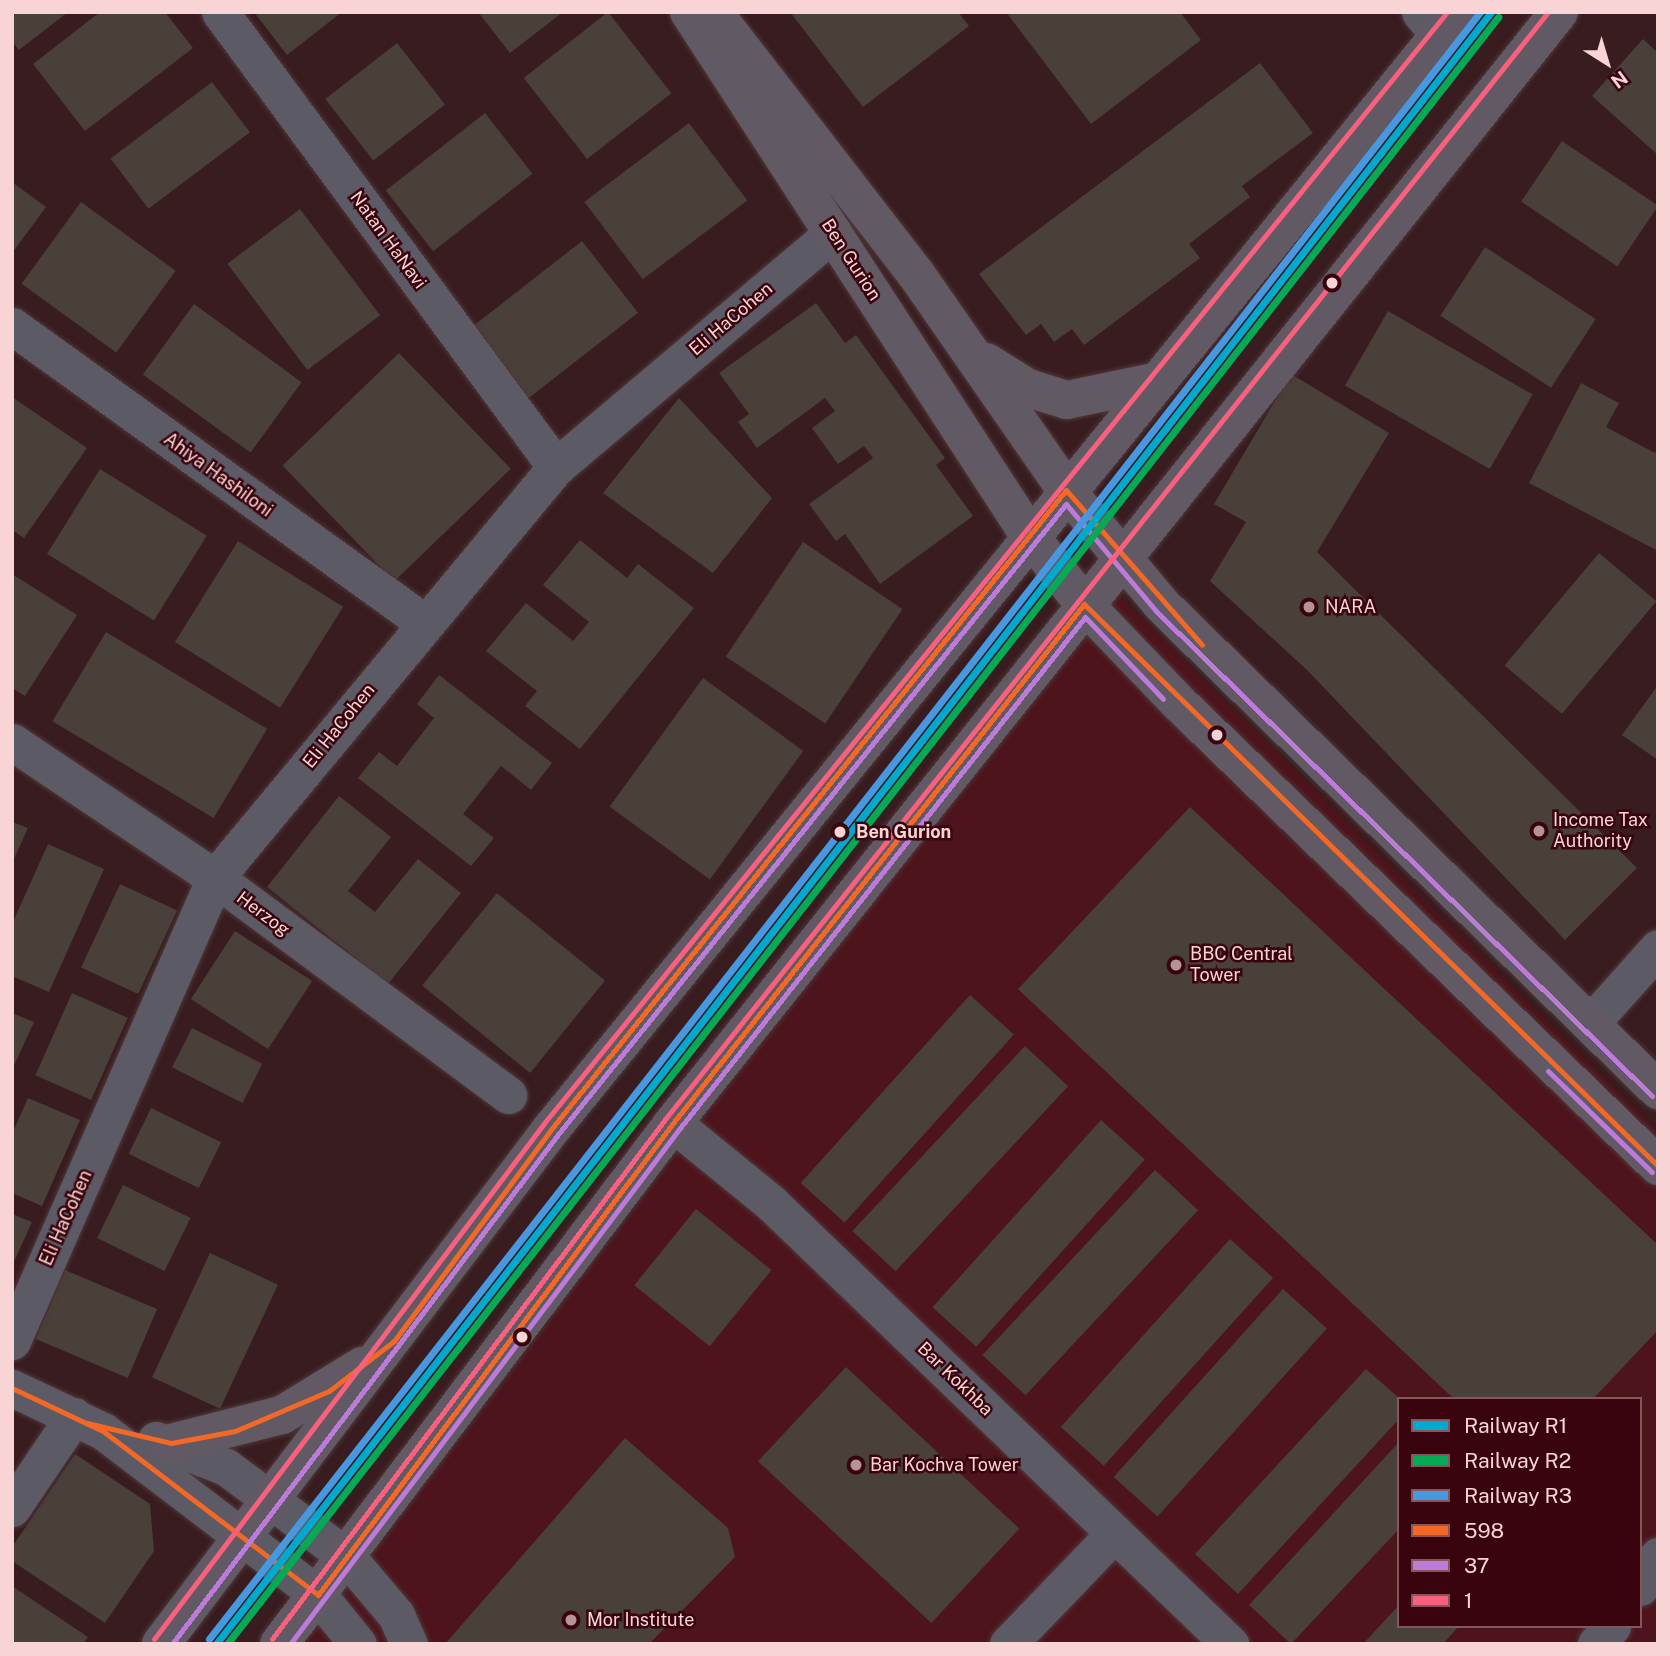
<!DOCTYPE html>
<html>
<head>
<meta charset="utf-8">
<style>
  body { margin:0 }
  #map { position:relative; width:1670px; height:1656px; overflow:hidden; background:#381c1f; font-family:"Public Sans",sans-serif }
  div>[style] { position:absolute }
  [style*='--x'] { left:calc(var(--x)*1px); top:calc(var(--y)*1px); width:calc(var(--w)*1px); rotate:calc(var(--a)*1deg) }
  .built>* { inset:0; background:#4e141c }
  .building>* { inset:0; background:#494039; transform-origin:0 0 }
  .roads { filter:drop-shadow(0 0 2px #50383a) drop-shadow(0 0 2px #50383a) }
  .minor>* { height:37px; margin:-18.5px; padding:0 18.5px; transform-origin:18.5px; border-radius:18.5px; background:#5c5b65 }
  .major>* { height:38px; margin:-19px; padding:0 19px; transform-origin:19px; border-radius:19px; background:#615963 }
  .bus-1>* { height:5px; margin:-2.5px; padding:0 2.5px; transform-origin:2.5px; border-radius:2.5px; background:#f36827 }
  .bus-2>* { height:5px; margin:-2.5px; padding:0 2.5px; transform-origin:2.5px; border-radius:2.5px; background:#bd7bd9 }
  .bus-3>* { height:5px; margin:-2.5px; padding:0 2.5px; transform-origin:2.5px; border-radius:2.5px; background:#f8607d }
  .rail-1>* { height:7px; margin:-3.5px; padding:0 3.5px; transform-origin:3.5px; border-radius:3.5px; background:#00a9ce }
  .rail-2>* { height:7px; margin:-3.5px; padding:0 3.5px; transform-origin:3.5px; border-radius:3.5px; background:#06aa56 }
  .rail-3>* { height:7px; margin:-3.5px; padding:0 3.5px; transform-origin:3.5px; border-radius:3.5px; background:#4699e1 }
  .dots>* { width:19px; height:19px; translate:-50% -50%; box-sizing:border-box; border:4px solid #39040d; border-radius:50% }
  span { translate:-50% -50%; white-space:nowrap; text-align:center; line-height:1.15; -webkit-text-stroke:5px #39040d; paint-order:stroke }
  .street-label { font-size:18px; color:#f8d4d4 }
  .poi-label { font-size:18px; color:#f8d4d4 }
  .left { translate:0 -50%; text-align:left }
  .stop-label { font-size:18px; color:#f8d4d4; font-weight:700 }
  .frame { position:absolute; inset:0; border:14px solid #f8d4d4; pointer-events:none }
  .legend { position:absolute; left:1397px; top:1397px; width:245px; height:231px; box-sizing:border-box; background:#39040d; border:2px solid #85575d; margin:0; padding:9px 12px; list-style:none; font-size:21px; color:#f8d4d4 }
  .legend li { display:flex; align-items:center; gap:14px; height:35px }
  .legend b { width:35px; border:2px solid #85575d }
  .north { position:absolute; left:1572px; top:28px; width:70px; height:70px; -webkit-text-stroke:5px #39040d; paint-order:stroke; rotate:143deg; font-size:19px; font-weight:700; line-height:28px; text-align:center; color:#f8d4d4 }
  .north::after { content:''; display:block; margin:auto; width:24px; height:32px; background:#f8d4d4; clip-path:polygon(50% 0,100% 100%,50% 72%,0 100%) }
</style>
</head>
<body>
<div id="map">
  <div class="built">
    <i style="clip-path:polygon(evenodd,1108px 585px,1658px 1131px,1658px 1644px,304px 1644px,1108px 585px,1399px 1399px,1640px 1399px,1640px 1626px,1399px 1626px,1399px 1399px)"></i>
  </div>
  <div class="building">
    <i style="clip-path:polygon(12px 12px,68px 12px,19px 50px,12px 41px)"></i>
    <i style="clip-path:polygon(100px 12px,165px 12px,193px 48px,85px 131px,33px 64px)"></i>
    <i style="clip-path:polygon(254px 12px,342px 12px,287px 55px)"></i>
    <i style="clip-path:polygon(478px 12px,563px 12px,510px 53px)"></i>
    <i style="left:608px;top:12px;width:103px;height:107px;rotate:52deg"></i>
    <i style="clip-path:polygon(790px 12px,958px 12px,969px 26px,863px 107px)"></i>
    <i style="clip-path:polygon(1006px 12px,1180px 12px,1201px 40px,1091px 124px)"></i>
    <i style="clip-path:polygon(1643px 39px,1658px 53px,1658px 155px,1592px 96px)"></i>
    <i style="left:397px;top:43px;width:78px;height:91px;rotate:52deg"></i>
    <i style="clip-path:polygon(1260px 63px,1313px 133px,1242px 186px,1250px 197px,1189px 244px,1200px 258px,1084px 345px,1072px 329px,1054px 342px,1041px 324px,1026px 335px,979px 274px)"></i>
    <i style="left:212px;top:82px;width:63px;height:127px;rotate:53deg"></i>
    <i style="left:485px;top:113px;width:77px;height:126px;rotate:52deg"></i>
    <i style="left:689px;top:123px;width:97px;height:131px;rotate:53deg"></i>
    <i style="left:1562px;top:141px;width:116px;height:73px;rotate:34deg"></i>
    <i style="clip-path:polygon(12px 182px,46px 207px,12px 253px)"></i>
    <i style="left:81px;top:202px;width:117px;height:101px;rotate:36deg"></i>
    <i style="left:300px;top:209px;width:133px;height:91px;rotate:53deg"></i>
    <i style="left:582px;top:241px;width:91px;height:139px;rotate:52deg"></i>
    <i style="left:1485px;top:247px;width:132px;height:82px;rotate:33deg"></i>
    <i style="clip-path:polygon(816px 303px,845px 343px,856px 335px,945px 458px,936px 465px,973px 516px,880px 584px,845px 534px,836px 541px,809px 504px,873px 458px,864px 446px,838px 464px,812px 428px,835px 411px,825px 398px,757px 448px,738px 422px,749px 414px,719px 373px)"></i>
    <i style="left:194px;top:304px;width:133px;height:87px;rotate:36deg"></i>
    <i style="left:1388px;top:311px;width:167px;height:86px;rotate:30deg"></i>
    <i style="left:399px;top:353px;width:161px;height:162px;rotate:46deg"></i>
    <i style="clip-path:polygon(1291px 374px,1389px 433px,1317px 552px,1637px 868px,1565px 940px,1307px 670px,1210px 581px,1246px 522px,1214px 504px)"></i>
    <i style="clip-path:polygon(1581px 383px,1619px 403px,1606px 427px,1655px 453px,1658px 448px,1658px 551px,1529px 483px)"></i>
    <i style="clip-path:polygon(12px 397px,87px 448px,24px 538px,12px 530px)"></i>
    <i style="clip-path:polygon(679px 398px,772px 498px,713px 573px,603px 493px)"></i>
    <i style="left:100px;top:469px;width:126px;height:100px;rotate:32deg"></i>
    <i style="clip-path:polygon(580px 540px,627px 578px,638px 564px,694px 608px,580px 749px,525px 706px,537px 691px,486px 651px,526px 603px,573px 641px,589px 622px,543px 585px)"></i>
    <i style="left:238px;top:541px;width:124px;height:119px;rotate:32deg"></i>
    <i style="left:803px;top:542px;width:120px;height:138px;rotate:34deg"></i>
    <i style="left:1599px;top:553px;width:75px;height:147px;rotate:40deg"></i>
    <i style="clip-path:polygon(12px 574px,77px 615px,25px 696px,12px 688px)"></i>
    <i style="left:106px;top:632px;width:188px;height:104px;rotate:31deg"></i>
    <i style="clip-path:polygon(439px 675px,552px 763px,531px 790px,501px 766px,463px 814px,494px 838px,471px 866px,358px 778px,379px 752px,397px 766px,434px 718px,417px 704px)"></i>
    <i style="left:703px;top:678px;width:124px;height:159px;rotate:36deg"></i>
    <i style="clip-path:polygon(1658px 685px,1658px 760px,1622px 735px)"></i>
    <i style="clip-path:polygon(339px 796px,391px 837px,348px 891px,375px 912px,418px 859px,461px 893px,388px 984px,267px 887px)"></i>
    <i style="clip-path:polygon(1190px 807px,1658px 1245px,1658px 1330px,1593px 1399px,1454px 1399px,1018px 989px)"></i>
    <i style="clip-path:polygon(12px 822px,28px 828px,12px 863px)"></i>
    <i style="clip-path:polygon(48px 844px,104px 869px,49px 992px,12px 976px,12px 924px)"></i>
    <i style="left:120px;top:884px;width:63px;height:92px;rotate:25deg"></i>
    <i style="left:497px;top:893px;width:139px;height:119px;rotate:39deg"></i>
    <i style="left:235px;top:931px;width:92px;height:81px;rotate:33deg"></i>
    <i style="left:72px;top:993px;width:61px;height:90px;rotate:24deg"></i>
    <i style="left:970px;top:995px;width:59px;height:253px;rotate:42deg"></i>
    <i style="clip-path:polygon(12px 1013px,34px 1022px,12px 1070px)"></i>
    <i style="left:192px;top:1028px;width:79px;height:44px;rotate:27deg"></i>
    <i style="left:1025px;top:1046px;width:59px;height:253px;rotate:43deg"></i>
    <i style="clip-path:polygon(28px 1098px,80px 1120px,42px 1206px,12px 1193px,12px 1134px)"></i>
    <i style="left:151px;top:1108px;width:78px;height:51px;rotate:26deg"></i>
    <i style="left:1101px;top:1120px;width:59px;height:252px;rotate:42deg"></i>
    <i style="left:1155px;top:1170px;width:59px;height:253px;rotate:43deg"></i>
    <i style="left:123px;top:1185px;width:75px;height:59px;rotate:26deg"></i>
    <i style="left:696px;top:1209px;width:97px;height:98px;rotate:39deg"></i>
    <i style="clip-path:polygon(12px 1214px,32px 1222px,12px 1266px)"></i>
    <i style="left:1230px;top:1239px;width:58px;height:253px;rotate:42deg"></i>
    <i style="left:210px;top:1253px;width:75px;height:137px;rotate:25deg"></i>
    <i style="left:65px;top:1270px;width:100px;height:75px;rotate:23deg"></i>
    <i style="left:1283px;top:1289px;width:59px;height:253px;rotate:42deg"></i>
    <i style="left:846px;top:1367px;width:237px;height:129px;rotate:43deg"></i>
    <i style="clip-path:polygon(1366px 1369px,1399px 1398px,1399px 1419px,1238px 1594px,1195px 1554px)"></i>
    <i style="clip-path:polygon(625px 1438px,728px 1528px,735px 1557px,649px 1644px,445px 1644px)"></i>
    <i style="clip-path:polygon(1399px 1442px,1399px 1529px,1291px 1644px,1249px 1605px)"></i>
    <i style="clip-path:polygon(75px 1454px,150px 1504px,154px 1551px,105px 1623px,12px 1561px,12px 1547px)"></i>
    <i style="clip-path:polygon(12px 1586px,88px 1637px,83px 1644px,12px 1644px)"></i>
    <i style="clip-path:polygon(1399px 1605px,1399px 1626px,1459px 1626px,1443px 1644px,1363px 1644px)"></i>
  </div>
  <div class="roads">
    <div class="minor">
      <i style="--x:220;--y:12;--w:566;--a:53.56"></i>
      <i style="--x:1420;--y:12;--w:31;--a:50"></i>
      <i style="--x:12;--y:326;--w:509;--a:35.72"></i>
      <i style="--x:12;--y:742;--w:244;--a:33.8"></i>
      <i style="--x:215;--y:878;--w:365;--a:36.5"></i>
      <i style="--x:1590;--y:1024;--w:102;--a:-48.2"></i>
      <i style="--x:673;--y:1123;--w:127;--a:39.2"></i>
      <i style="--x:771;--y:1203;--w:637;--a:43.85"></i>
      <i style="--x:12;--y:1341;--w:506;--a:-66.33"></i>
      <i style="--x:215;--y:878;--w:534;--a:-50.32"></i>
      <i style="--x:556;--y:467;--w:363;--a:-40.2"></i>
      <i style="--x:12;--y:1388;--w:101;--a:25.3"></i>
      <i style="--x:103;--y:1431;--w:270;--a:37.3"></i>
      <i style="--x:318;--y:1595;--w:63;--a:50.8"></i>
      <i style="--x:156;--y:1440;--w:75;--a:21.1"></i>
      <i style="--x:226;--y:1467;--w:151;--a:36.6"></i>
      <i style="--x:347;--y:1557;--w:76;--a:49.8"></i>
      <i style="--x:396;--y:1615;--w:32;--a:66"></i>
      <i style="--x:12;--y:1508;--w:111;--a:-56"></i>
      <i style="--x:1640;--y:1587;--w:36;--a:-60"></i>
      <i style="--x:1008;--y:1644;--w:154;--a:-46.1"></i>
      <i style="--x:1596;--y:1644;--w:24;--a:-48"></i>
    </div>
    <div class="major">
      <i style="--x:689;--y:12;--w:624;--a:56.97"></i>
      <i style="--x:1029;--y:535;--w:88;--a:51.4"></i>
      <i style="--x:1084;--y:604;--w:139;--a:46.2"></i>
      <i style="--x:1180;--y:704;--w:665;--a:44.02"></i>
      <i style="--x:725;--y:27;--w:312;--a:52.3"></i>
      <i style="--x:916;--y:274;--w:263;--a:55.2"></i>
      <i style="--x:1066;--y:490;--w:150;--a:50.1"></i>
      <i style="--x:1162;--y:605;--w:694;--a:44.36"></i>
      <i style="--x:986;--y:362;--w:49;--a:31.8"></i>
      <i style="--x:1028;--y:388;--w:41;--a:17.1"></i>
      <i style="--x:1067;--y:400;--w:89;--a:-11.7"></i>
      <i style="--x:171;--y:1443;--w:114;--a:-14.2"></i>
      <i style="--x:282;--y:1415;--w:94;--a:-31.5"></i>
      <i style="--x:161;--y:1644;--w:647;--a:-52.85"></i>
      <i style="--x:552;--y:1128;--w:1437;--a:-50.93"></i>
      <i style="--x:279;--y:1644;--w:653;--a:-52.9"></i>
      <i style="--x:673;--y:1123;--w:1421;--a:-51.43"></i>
    </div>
  </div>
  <div class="bus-1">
    <i style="--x:12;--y:1388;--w:101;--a:25.3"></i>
    <i style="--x:103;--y:1431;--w:270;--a:37.3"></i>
    <i style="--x:318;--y:1595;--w:591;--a:-53.05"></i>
    <i style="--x:673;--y:1123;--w:662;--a:-51.62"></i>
    <i style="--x:1084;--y:604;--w:803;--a:44.39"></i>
    <i style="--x:87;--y:1423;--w:86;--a:13.4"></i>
    <i style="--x:171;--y:1443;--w:65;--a:-10.6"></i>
    <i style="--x:235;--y:1431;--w:102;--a:-23.1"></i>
    <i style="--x:329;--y:1391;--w:82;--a:-37.6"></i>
    <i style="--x:394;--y:1341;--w:265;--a:-53.4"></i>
    <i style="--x:552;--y:1128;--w:819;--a:-51.14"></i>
    <i style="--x:1066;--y:490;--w:206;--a:48.7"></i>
  </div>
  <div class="bus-2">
    <i style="--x:1548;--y:1071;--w:145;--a:44.2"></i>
    <i style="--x:172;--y:1644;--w:641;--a:-52.86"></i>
    <i style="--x:559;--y:1133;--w:808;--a:-51.13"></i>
    <i style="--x:1066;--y:504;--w:140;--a:49.9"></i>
    <i style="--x:1156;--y:611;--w:694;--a:44.36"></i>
    <i style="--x:290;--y:1644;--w:647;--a:-52.92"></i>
    <i style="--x:680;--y:1128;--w:652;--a:-51.6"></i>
    <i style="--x:1085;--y:617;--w:113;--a:46.4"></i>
  </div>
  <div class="bus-3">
    <i style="--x:154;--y:1639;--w:648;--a:-52.9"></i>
    <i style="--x:545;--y:1122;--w:1430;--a:-50.9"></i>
    <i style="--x:272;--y:1639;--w:653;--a:-52.9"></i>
    <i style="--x:666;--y:1118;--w:1415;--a:-51.43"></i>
  </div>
  <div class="rail-1">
    <i style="--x:216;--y:1644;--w:2071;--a:-52"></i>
  </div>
  <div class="rail-2">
    <i style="--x:227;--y:1644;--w:2065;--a:-52"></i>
  </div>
  <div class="rail-3">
    <i style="--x:209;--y:1639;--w:2065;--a:-52"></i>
  </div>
  <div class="dots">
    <i style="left:1332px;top:283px;background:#f8d4d4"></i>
    <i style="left:1309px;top:607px;background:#b59495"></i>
    <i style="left:1217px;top:735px;background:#f8d4d4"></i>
    <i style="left:1539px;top:831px;background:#b59495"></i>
    <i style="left:840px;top:832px;background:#f8d4d4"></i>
    <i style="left:1176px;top:965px;background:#b59495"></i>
    <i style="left:522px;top:1337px;background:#f8d4d4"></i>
    <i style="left:856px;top:1465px;background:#b59495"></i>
    <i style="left:571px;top:1620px;background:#b59495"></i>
  </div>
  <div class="street-label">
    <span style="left:388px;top:240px;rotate:54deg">Natan HaNavi</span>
    <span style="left:851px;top:260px;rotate:57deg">Ben Gurion</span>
    <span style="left:731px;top:319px;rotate:-40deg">Eli HaCohen</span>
    <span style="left:218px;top:475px;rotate:36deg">Ahiya Hashiloni</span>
    <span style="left:339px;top:726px;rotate:-51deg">Eli HaCohen</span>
    <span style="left:263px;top:914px;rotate:37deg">Herzog</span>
    <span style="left:66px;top:1218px;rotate:-66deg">Eli HaCohen</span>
    <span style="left:955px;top:1379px;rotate:44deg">Bar Kokhba</span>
  </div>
  <div class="poi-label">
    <span class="left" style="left:1325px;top:607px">NARA</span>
    <span class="left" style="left:1553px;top:831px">Income Tax<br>Authority</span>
    <span class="left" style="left:1190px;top:965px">BBC Central<br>Tower</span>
    <span class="left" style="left:870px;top:1465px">Bar Kochva Tower</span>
    <span class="left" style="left:587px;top:1620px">Mor Institute</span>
  </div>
  <div class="stop-label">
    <span class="left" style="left:856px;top:832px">Ben Gurion</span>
  </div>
  <div class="frame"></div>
  <ul class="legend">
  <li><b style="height:9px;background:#00a9ce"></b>Railway R1</li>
  <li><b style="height:9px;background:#06aa56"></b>Railway R2</li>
  <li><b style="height:9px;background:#4699e1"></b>Railway R3</li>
  <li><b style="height:9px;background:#f36827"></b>598</li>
  <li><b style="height:9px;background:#bd7bd9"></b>37</li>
  <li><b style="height:9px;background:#f8607d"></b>1</li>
  </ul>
  <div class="north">N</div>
</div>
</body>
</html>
